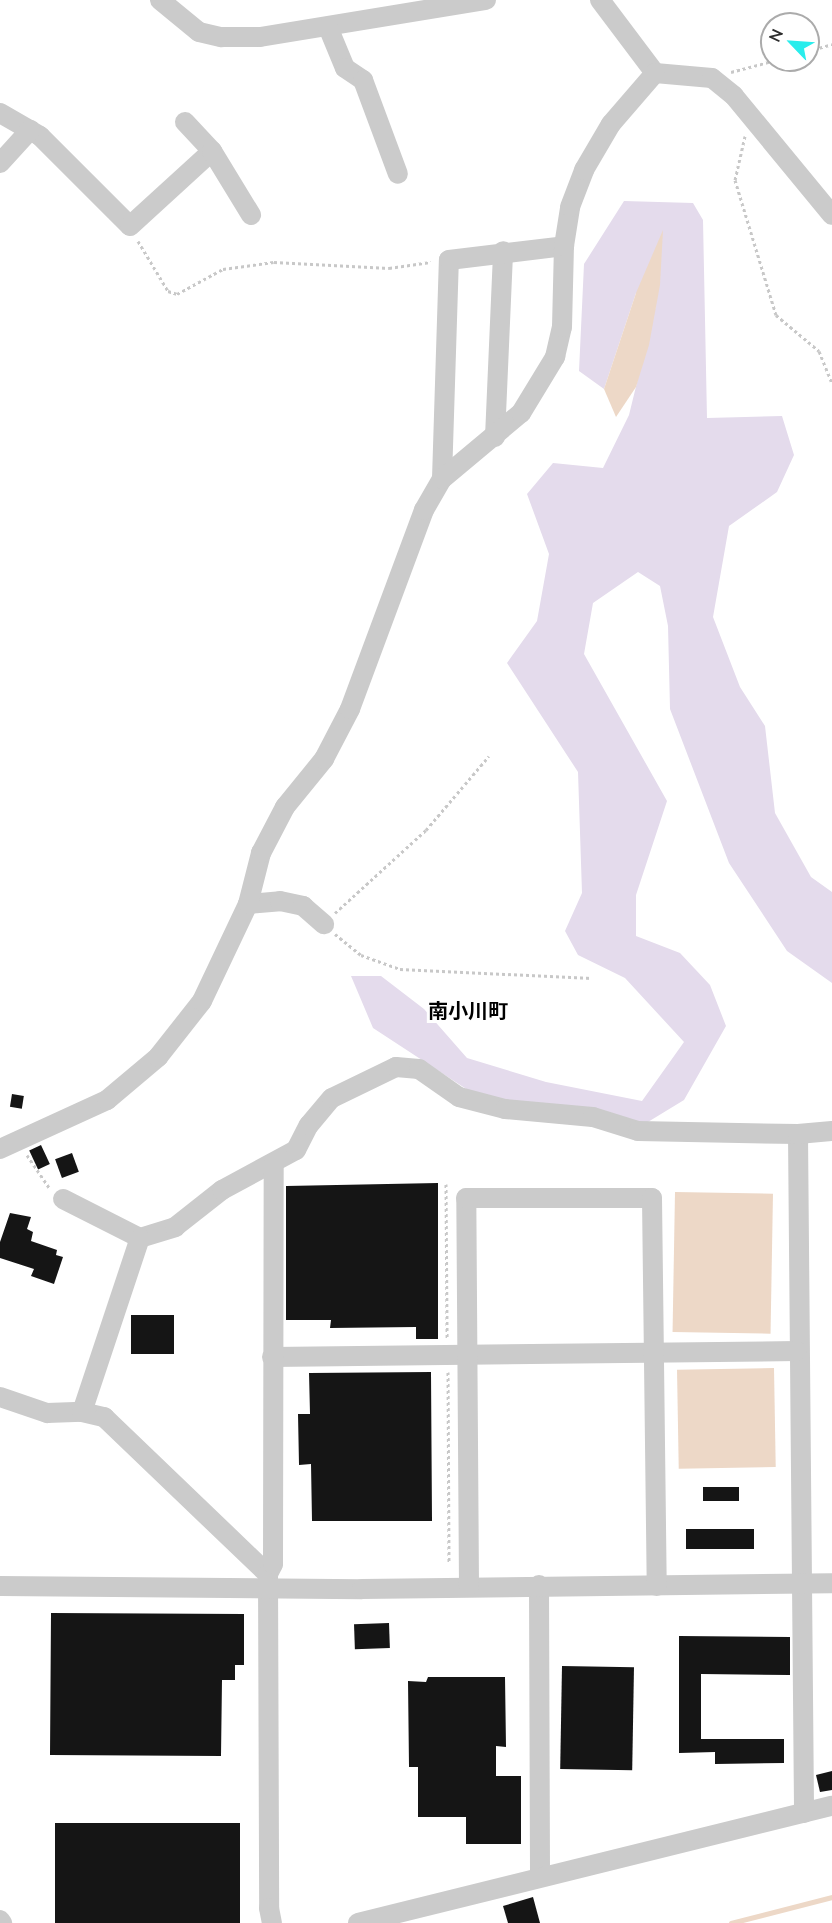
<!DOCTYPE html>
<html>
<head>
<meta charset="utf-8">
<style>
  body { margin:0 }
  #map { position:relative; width:832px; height:1923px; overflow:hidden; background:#fff; font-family:Mulish,"Noto Sans JP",sans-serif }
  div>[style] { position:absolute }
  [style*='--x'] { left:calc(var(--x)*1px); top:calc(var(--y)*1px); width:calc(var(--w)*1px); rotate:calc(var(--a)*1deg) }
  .green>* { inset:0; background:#e4dbec }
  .water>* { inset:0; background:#edd8c7; transform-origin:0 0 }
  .stream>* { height:4.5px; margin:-2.25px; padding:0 2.25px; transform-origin:2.25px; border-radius:2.25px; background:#edd8c7 }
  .building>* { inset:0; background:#151515; transform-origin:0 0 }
  .path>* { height:3px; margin-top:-1.5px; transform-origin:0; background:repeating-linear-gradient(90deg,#c8c8c8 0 3px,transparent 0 6px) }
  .minor>* { height:20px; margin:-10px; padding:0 10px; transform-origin:10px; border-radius:10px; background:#cbcbcb }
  span { translate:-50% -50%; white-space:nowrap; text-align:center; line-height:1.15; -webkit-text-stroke:6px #fff; paint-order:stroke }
  .quarter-label { font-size:20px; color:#000; font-weight:700 }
  .north { position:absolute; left:760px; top:12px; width:60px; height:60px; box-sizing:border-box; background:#fff; border:2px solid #ababab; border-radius:50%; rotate:295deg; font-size:16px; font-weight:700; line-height:24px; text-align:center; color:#2e2e2e }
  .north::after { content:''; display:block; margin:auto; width:21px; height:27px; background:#29edec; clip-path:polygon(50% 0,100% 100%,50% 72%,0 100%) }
</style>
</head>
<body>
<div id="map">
  <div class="green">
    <i style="clip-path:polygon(624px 201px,693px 203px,703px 220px,707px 418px,782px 416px,794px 455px,777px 492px,729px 526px,713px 617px,740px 687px,765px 726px,775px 813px,811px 877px,832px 892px,832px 983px,787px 951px,729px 863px,670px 709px,668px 626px,660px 586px,638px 572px,593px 603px,584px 654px,667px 801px,636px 895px,636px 936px,680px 953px,710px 985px,726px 1026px,684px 1100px,643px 1125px,477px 1096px,373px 1028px,351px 976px,381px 976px,424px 1009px,467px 1058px,546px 1082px,642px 1101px,684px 1042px,625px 978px,578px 955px,565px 931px,582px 893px,578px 772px,507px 663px,537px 621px,549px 554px,527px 494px,553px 463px,603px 468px,629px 415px,656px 305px,636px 293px,604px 389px,579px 371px,584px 264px)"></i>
  </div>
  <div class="water">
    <i style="clip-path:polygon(663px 230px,660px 285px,649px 345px,636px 387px,616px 417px,604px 389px,636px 293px)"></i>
    <i style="left:675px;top:1192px;width:98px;height:140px;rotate:1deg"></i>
    <i style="left:774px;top:1368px;width:99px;height:97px;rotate:89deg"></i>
  </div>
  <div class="stream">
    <i style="--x:731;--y:1923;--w:104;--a:-14.4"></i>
  </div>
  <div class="building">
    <i style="left:12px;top:1094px;width:12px;height:13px;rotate:9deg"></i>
    <i style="left:41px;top:1145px;width:21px;height:13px;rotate:65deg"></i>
    <i style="left:72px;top:1153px;width:20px;height:18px;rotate:70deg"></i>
    <i style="clip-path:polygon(438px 1183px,438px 1339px,416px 1339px,416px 1327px,330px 1328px,331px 1320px,286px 1320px,286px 1186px)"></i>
    <i style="clip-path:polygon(10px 1213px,31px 1217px,27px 1229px,33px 1232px,31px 1241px,57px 1250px,56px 1255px,63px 1257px,54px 1284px,31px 1276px,34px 1269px,0 1258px,0 1242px)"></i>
    <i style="left:174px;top:1315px;width:39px;height:43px;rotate:90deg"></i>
    <i style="clip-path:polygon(431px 1372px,432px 1521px,312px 1521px,311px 1464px,299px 1465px,298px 1414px,310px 1414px,309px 1373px)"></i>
    <i style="left:703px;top:1487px;width:36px;height:14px"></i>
    <i style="left:686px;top:1529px;width:68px;height:20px"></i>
    <i style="clip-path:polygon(51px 1613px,244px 1614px,244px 1665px,235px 1665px,235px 1680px,222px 1680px,221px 1756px,50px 1755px)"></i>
    <i style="left:389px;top:1623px;width:25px;height:35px;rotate:88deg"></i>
    <i style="clip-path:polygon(679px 1636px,790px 1637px,790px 1675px,701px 1674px,701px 1739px,784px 1739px,784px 1763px,715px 1764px,715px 1752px,679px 1753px)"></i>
    <i style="left:562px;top:1666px;width:72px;height:103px;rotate:1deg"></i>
    <i style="clip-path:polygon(428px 1677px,505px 1677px,506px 1747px,496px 1746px,496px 1776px,521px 1776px,521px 1844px,466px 1844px,466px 1817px,418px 1817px,418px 1767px,409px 1767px,408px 1681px,426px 1682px)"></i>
    <i style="clip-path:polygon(832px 1771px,832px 1790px,820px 1792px,816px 1775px)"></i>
    <i style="left:55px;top:1823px;width:185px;height:100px"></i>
    <i style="clip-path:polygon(533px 1897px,540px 1923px,508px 1923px,503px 1906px)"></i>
  </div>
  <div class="path">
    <i style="--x:808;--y:51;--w:25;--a:-16"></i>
    <i style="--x:731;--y:72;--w:47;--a:-14.9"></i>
    <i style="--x:745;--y:136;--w:45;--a:102.8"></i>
    <i style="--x:735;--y:180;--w:141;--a:73.1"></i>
    <i style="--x:776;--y:315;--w:56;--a:39.9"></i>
    <i style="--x:819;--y:351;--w:35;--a:68"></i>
    <i style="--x:138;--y:241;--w:58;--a:59"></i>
    <i style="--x:168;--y:291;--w:9;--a:18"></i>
    <i style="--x:177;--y:294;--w:52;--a:-28.5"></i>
    <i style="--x:223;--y:269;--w:51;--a:-7.8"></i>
    <i style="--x:274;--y:262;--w:115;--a:3"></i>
    <i style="--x:389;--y:268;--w:42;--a:-8.1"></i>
    <i style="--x:335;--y:913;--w:123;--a:-42.4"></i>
    <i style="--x:426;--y:830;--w:97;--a:-49.6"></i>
    <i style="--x:335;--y:934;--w:33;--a:39"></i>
    <i style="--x:361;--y:955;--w:41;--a:19.7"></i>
    <i style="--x:400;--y:969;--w:192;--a:2.7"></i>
    <i style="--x:27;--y:1155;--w:41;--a:55.9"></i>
    <i style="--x:446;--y:1184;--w:154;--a:89.6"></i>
    <i style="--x:448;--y:1372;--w:190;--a:89.7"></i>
  </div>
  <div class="minor">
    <i style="--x:160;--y:0;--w:50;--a:39.4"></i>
    <i style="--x:199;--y:32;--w:23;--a:13"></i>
    <i style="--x:221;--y:37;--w:39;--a:0"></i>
    <i style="--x:260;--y:37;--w:229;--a:-9.3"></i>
    <i style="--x:600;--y:0;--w:91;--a:53"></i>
    <i style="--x:328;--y:27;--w:44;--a:67.5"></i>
    <i style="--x:345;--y:68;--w:22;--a:34"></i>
    <i style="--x:363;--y:80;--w:100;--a:69.6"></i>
    <i style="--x:655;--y:73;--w:57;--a:5"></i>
    <i style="--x:712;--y:78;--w:28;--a:39"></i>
    <i style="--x:734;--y:96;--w:154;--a:50.5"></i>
    <i style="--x:0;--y:113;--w:46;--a:29.9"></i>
    <i style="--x:40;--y:136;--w:127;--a:45"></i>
    <i style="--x:130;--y:226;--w:111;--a:-42.4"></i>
    <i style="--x:185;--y:122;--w:40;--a:47"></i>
    <i style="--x:212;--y:151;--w:75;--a:58.6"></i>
    <i style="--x:0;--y:163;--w:45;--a:-47.7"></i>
    <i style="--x:495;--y:437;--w:186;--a:-87.5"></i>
    <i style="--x:442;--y:479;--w:219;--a:-88.2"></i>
    <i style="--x:449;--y:260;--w:116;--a:-6.9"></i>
    <i style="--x:248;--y:904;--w:32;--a:-5"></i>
    <i style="--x:280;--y:901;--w:24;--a:12"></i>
    <i style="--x:303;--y:906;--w:28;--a:41"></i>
    <i style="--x:798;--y:1134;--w:679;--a:89.49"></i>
    <i style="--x:0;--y:1149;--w:118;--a:-24.6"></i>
    <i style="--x:107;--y:1100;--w:67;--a:-40.1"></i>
    <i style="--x:158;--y:1057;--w:71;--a:-51.8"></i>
    <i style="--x:202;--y:1001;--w:107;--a:-64.6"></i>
    <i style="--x:248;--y:904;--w:53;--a:-75.7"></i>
    <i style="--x:261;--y:853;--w:52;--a:-62.4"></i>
    <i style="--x:285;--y:807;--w:62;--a:-50.9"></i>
    <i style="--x:324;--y:759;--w:56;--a:-62.5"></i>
    <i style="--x:350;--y:709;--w:212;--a:-69.6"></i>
    <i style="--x:424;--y:510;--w:36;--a:-60"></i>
    <i style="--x:442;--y:479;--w:103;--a:-39.9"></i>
    <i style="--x:521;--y:413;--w:66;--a:-58.7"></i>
    <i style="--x:555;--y:357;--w:31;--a:-77"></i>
    <i style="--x:562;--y:327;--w:81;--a:-88.6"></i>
    <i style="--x:564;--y:246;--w:39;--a:-81"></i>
    <i style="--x:570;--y:207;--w:40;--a:-69"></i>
    <i style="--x:584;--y:170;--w:53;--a:-59.6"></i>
    <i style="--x:611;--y:124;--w:67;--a:-49.2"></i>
    <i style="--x:63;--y:1199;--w:86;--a:26.9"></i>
    <i style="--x:140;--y:1238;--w:37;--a:-17"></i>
    <i style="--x:175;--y:1227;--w:60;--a:-38.2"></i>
    <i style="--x:222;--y:1190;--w:84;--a:-28.4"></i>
    <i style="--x:296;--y:1150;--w:28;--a:-63"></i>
    <i style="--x:309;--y:1125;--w:35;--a:-50"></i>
    <i style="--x:332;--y:1098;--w:71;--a:-25.8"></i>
    <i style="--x:396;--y:1067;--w:23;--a:5"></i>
    <i style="--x:419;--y:1069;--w:49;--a:35"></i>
    <i style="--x:459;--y:1097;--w:48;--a:14.6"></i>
    <i style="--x:505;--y:1109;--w:88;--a:5.2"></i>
    <i style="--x:593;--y:1117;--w:47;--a:17.3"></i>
    <i style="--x:638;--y:1131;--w:160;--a:1.1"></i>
    <i style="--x:798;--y:1134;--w:34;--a:-5"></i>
    <i style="--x:272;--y:1357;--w:525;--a:-0.65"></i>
    <i style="--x:0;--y:1397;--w:50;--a:18.8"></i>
    <i style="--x:47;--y:1413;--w:35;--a:-2"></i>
    <i style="--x:82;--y:1412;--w:23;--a:13"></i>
    <i style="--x:104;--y:1417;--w:227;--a:43.8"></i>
    <i style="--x:268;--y:1574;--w:334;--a:89.8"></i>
    <i style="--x:269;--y:1908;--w:15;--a:79"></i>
    <i style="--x:82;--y:1412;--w:183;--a:-71.6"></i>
    <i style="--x:268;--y:1574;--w:11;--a:-63"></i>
    <i style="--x:273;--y:1564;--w:400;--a:-89.9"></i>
    <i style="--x:539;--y:1585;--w:292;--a:89.8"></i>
    <i style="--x:0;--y:1586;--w:362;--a:0.5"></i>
    <i style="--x:362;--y:1589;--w:470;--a:-0.7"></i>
    <i style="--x:469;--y:1586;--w:388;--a:-90.4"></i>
    <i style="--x:466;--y:1198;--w:186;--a:0"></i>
    <i style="--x:652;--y:1198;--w:388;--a:89.3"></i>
    <i style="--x:0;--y:1920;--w:4;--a:56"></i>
    <i style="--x:358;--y:1923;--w:488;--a:-13.9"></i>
  </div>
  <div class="quarter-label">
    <span style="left:468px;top:1010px">南小川町</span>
  </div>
  <div class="north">N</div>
</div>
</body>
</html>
